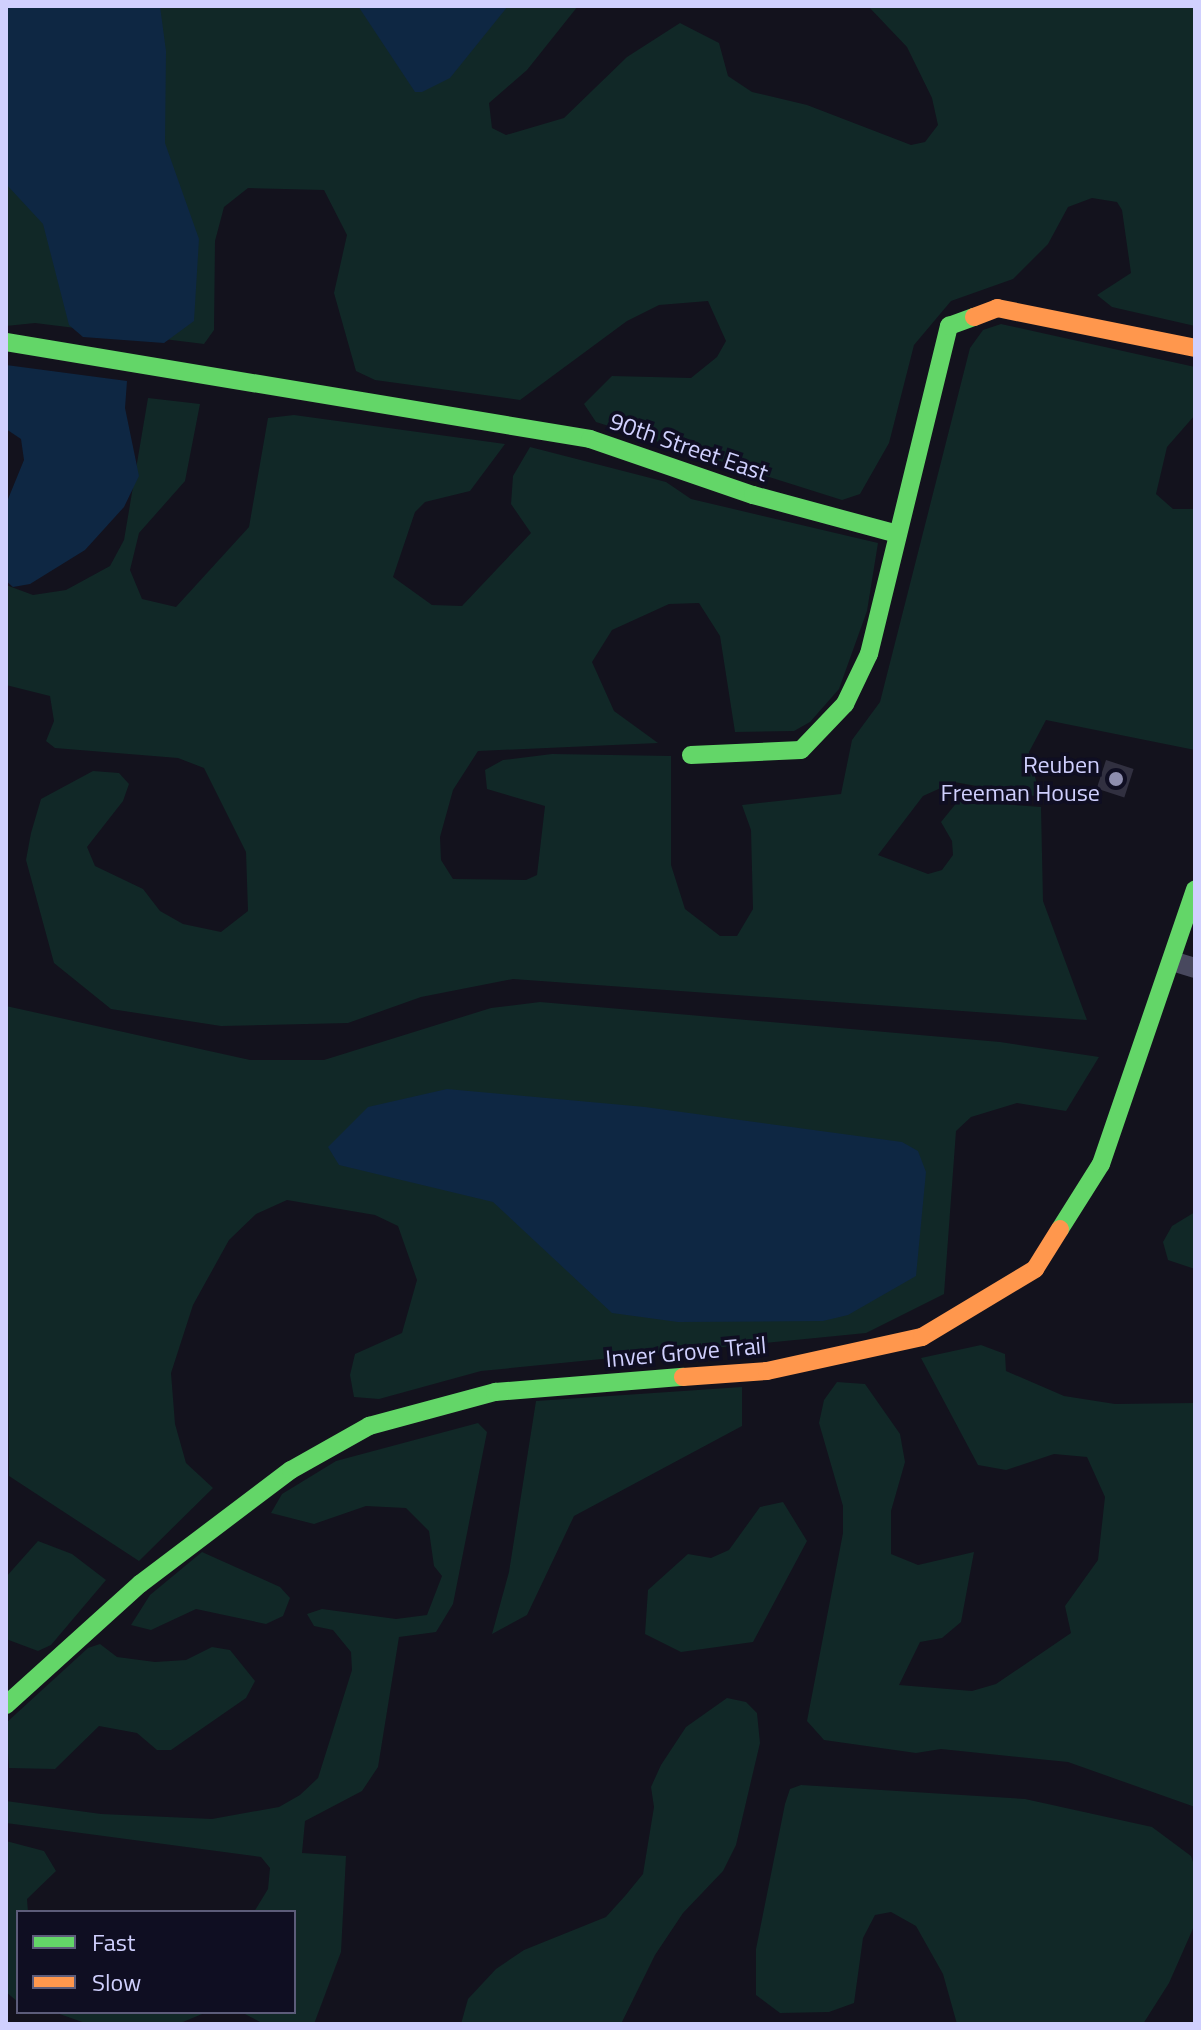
<!DOCTYPE html>
<html>
<head>
<meta charset="utf-8">
<style>
  body { margin:0 }
  #map { position:relative; width:1201px; height:2030px; overflow:hidden; background:#13121d; font-family:"Titillium Web",sans-serif }
  div>[style] { position:absolute }
  [style*='--x'] { left:calc(var(--x)*1px); top:calc(var(--y)*1px); width:calc(var(--w)*1px); rotate:calc(var(--a)*1deg) }
  .green>* { inset:0; background:#112827 }
  .water>* { inset:0; background:#0e2743 }
  .building>* { inset:0; background:#313040; transform-origin:0 0 }
  .street>* { height:20px; margin:-10px; padding:0 10px; transform-origin:10px; border-radius:10px; background:#48485e }
  .fast>* { height:18px; margin:-9px; padding:0 9px; transform-origin:9px; border-radius:9px; background:#63d668 }
  .slow>* { height:18px; margin:-9px; padding:0 9px; transform-origin:9px; border-radius:9px; background:#ff974d }
  .dots>* { width:22px; height:22px; translate:-50% -50%; box-sizing:border-box; border:4px solid #0f0e22; border-radius:50% }
  span { translate:-50% -50%; white-space:nowrap; text-align:center; line-height:1.15; -webkit-text-stroke:7px #0f0e22; paint-order:stroke }
  .street-label { font-size:24px; color:#d0d0fe }
  .poi-label { font-size:24px; color:#d0d0fe }
  .right { translate:-100% -50%; text-align:right }
  .frame { position:absolute; inset:0; border:8px solid #d0d0fe; pointer-events:none }
  .legend { position:absolute; left:16px; top:1910px; width:280px; height:104px; box-sizing:border-box; background:#0f0e22; border:2px solid #5c5c7a; margin:0; padding:10px 14px; list-style:none; font-size:24px; color:#d0d0fe }
  .legend li { display:flex; align-items:center; gap:16px; height:40px }
  .legend b { width:40px; border:2px solid #5c5c7a }
</style>
</head>
<body>
<div id="map">
  <div class="green">
    <i style="clip-path:polygon(6px 6px,578px 6px,527px 70px,489px 103px,492px 128px,506px 135px,564px 118px,627px 57px,680px 23px,719px 43px,728px 76px,752px 92px,807px 105px,911px 145px,925px 142px,938px 125px,932px 98px,907px 47px,868px 6px,1195px 6px,1195px 326px,1112px 307px,1097px 295px,1131px 273px,1122px 210px,1117px 202px,1092px 198px,1068px 207px,1048px 244px,1013px 279px,951px 301px,914px 345px,889px 443px,860px 494px,842px 500px,596px 422px,584px 404px,612px 376px,691px 378px,717px 357px,726px 341px,708px 301px,659px 305px,627px 321px,520px 400px,375px 380px,356px 371px,334px 293px,347px 235px,324px 190px,248px 188px,224px 207px,215px 241px,214px 330px,204px 344px,35px 323px,6px 326px)"></i>
    <i style="clip-path:polygon(1001px 324px,1195px 367px,1195px 415px,1167px 447px,1156px 494px,1173px 509px,1195px 509px,1195px 750px,1046px 720px,1029px 752px,1040px 797px,954px 782px,923px 796px,878px 855px,928px 874px,942px 870px,953px 855px,952px 841px,941px 822px,958px 801px,1041px 807px,1043px 901px,1087px 1020px,513px 979px,421px 997px,348px 1023px,221px 1026px,111px 1009px,54px 963px,26px 860px,31px 833px,41px 799px,93px 771px,119px 773px,129px 784px,123px 801px,87px 847px,95px 866px,143px 889px,160px 911px,183px 924px,221px 932px,248px 911px,246px 852px,204px 768px,178px 758px,55px 748px,46px 741px,54px 721px,50px 696px,6px 685px,6px 585px,33px 595px,66px 590px,110px 566px,124px 540px,148px 398px,200px 404px,185px 481px,139px 533px,130px 570px,142px 599px,176px 607px,249px 527px,268px 418px,294px 415px,505px 444px,470px 491px,425px 502px,415px 512px,393px 577px,432px 605px,462px 606px,531px 533px,511px 504px,513px 476px,530px 447px,666px 482px,691px 499px,878px 543px,867px 611px,839px 689px,810px 722px,794px 731px,735px 732px,720px 636px,699px 603px,669px 604px,612px 630px,592px 662px,614px 711px,658px 743px,478px 751px,453px 790px,440px 837px,441px 860px,453px 879px,526px 880px,537px 875px,545px 806px,487px 789px,485px 770px,503px 760px,552px 754px,671px 756px,671px 865px,685px 909px,720px 936px,737px 936px,753px 909px,751px 830px,742px 805px,841px 794px,852px 740px,880px 702px,970px 348px,983px 330px)"></i>
    <i style="clip-path:polygon(540px 1002px,1000px 1042px,1099px 1057px,1066px 1111px,1017px 1103px,971px 1117px,956px 1131px,944px 1294px,866px 1333px,481px 1371px,379px 1399px,354px 1397px,350px 1375px,355px 1354px,402px 1333px,417px 1280px,398px 1226px,375px 1215px,287px 1200px,256px 1214px,229px 1240px,193px 1305px,171px 1373px,175px 1424px,186px 1463px,213px 1488px,139px 1561px,9px 1476px,6px 1006px,250px 1060px,324px 1060px,491px 1008px)"></i>
    <i style="clip-path:polygon(1195px 1212px,1195px 1269px,1168px 1260px,1163px 1242px,1172px 1226px)"></i>
    <i style="clip-path:polygon(981px 1345px,1005px 1354px,1006px 1371px,1064px 1396px,1115px 1404px,1195px 1403px,1195px 1807px,1068px 1762px,941px 1749px,916px 1753px,824px 1740px,807px 1721px,843px 1533px,843px 1506px,819px 1423px,824px 1400px,837px 1382px,865px 1384px,900px 1434px,905px 1462px,891px 1511px,891px 1554px,918px 1565px,974px 1552px,961px 1622px,942px 1638px,920px 1642px,899px 1685px,972px 1691px,996px 1684px,1071px 1633px,1065px 1606px,1098px 1560px,1105px 1497px,1087px 1457px,1054px 1454px,1006px 1470px,978px 1465px,921px 1358px)"></i>
    <i style="clip-path:polygon(742px 1387px,742px 1426px,574px 1516px,527px 1615px,492px 1634px,509px 1572px,536px 1401px)"></i>
    <i style="clip-path:polygon(478px 1423px,487px 1432px,453px 1604px,436px 1632px,399px 1637px,378px 1767px,362px 1791px,305px 1821px,302px 1853px,346px 1856px,341px 1952px,314px 2024px,264px 2024px,241px 2012px,294px 2012px,294px 1912px,254px 1912px,268px 1889px,270px 1868px,261px 1857px,6px 1823px,6px 1801px,101px 1814px,212px 1819px,279px 1807px,300px 1795px,318px 1778px,352px 1670px,351px 1652px,333px 1630px,314px 1626px,307px 1614px,322px 1609px,396px 1619px,427px 1615px,442px 1576px,434px 1566px,429px 1531px,406px 1508px,366px 1506px,314px 1524px,271px 1513px,282px 1494px,336px 1461px)"></i>
    <i style="clip-path:polygon(783px 1502px,807px 1541px,753px 1642px,681px 1652px,645px 1634px,648px 1590px,688px 1554px,711px 1558px,729px 1550px,760px 1507px)"></i>
    <i style="clip-path:polygon(38px 1541px,72px 1554px,106px 1580px,51px 1645px,38px 1651px,6px 1639px,6px 1577px)"></i>
    <i style="clip-path:polygon(202px 1552px,280px 1587px,290px 1598px,283px 1616px,266px 1624px,196px 1609px,151px 1630px,131px 1625px,150px 1595px)"></i>
    <i style="clip-path:polygon(100px 1644px,117px 1657px,155px 1662px,186px 1660px,212px 1647px,230px 1650px,255px 1681px,246px 1698px,171px 1750px,157px 1750px,137px 1733px,99px 1726px,55px 1769px,9px 1768px,6px 1723px,88px 1648px)"></i>
    <i style="clip-path:polygon(727px 1698px,746px 1702px,757px 1713px,760px 1743px,736px 1845px,723px 1871px,683px 1913px,655px 1955px,621px 2024px,461px 2024px,468px 1999px,496px 1969px,524px 1950px,606px 1917px,625px 1896px,643px 1874px,654px 1807px,651px 1787px,661px 1765px,686px 1727px)"></i>
    <i style="clip-path:polygon(801px 1785px,1025px 1799px,1152px 1827px,1191px 1856px,1195px 1868px,1195px 1924px,1169px 1983px,1143px 2024px,957px 2024px,943px 1974px,916px 1926px,891px 1912px,875px 1915px,863px 1938px,854px 2003px,829px 2012px,780px 2013px,756px 1995px,756px 1949px,785px 1804px,790px 1789px)"></i>
    <i style="clip-path:polygon(6px 1841px,44px 1851px,56px 1871px,27px 1899px,28px 1912px,18px 1912px,18px 2002px,6px 1992px)"></i>
    <i style="clip-path:polygon(54px 2012px,207px 2012px,178px 2024px,88px 2024px)"></i>
  </div>
  <div class="water">
    <i style="clip-path:polygon(6px 6px,160px 6px,166px 51px,165px 143px,199px 239px,194px 321px,164px 343px,83px 337px,69px 325px,43px 224px,6px 184px)"></i>
    <i style="clip-path:polygon(358px 6px,508px 6px,450px 78px,422px 92px,415px 92px)"></i>
    <i style="clip-path:polygon(6px 365px,127px 381px,125px 408px,139px 476px,124px 507px,85px 550px,30px 584px,13px 587px,6px 581px,6px 504px,24px 460px,21px 439px,6px 429px)"></i>
    <i style="clip-path:polygon(447px 1089px,645px 1107px,902px 1142px,918px 1151px,926px 1172px,916px 1276px,848px 1315px,823px 1321px,678px 1322px,612px 1313px,493px 1202px,339px 1165px,328px 1147px,368px 1107px)"></i>
  </div>
  <div class="building">
    <i style="left:1106px;top:760px;width:29px;height:30px;rotate:18deg"></i>
  </div>
  <div class="street">
    <i style="--x:1172;--y:961;--w:24;--a:17"></i>
  </div>
  <div class="fast">
    <i style="--x:6;--y:342;--w:592;--a:9.43"></i>
    <i style="--x:590;--y:439;--w:172;--a:19"></i>
    <i style="--x:753;--y:495;--w:146;--a:15.1"></i>
    <i style="--x:691;--y:755;--w:110;--a:-2.6"></i>
    <i style="--x:801;--y:750;--w:64;--a:-46.3"></i>
    <i style="--x:845;--y:704;--w:55;--a:-64.4"></i>
    <i style="--x:869;--y:654;--w:338;--a:-76.3"></i>
    <i style="--x:949;--y:326;--w:27;--a:-20"></i>
    <i style="--x:1060;--y:1229;--w:77;--a:-57.8"></i>
    <i style="--x:1101;--y:1164;--w:290;--a:-71.1"></i>
    <i style="--x:6;--y:1705;--w:181;--a:-42.1"></i>
    <i style="--x:140;--y:1584;--w:189;--a:-37.1"></i>
    <i style="--x:291;--y:1470;--w:90;--a:-29.4"></i>
    <i style="--x:369;--y:1426;--w:131;--a:-15.1"></i>
    <i style="--x:495;--y:1392;--w:189;--a:-4.6"></i>
  </div>
  <div class="slow">
    <i style="--x:974;--y:317;--w:25;--a:-21"></i>
    <i style="--x:997;--y:308;--w:202;--a:11.4"></i>
    <i style="--x:683;--y:1377;--w:84;--a:-4.1"></i>
    <i style="--x:767;--y:1371;--w:159;--a:-12.4"></i>
    <i style="--x:922;--y:1337;--w:132;--a:-31"></i>
    <i style="--x:1035;--y:1269;--w:47;--a:-58"></i>
  </div>
  <div class="dots">
    <i style="left:1116px;top:779px;background:#8e8eaf"></i>
  </div>
  <div class="street-label">
    <span style="left:689px;top:447px;rotate:19deg">90th Street East</span>
    <span style="left:686px;top:1352px;rotate:-5deg">Inver Grove Trail</span>
  </div>
  <div class="poi-label">
    <span class="right" style="left:1100px;top:779px">Reuben<br>Freeman House</span>
  </div>
  <div class="frame"></div>
  <ul class="legend">
  <li><b style="height:10px;background:#63d668"></b>Fast</li>
  <li><b style="height:10px;background:#ff974d"></b>Slow</li>
  </ul>
</div>
</body>
</html>
